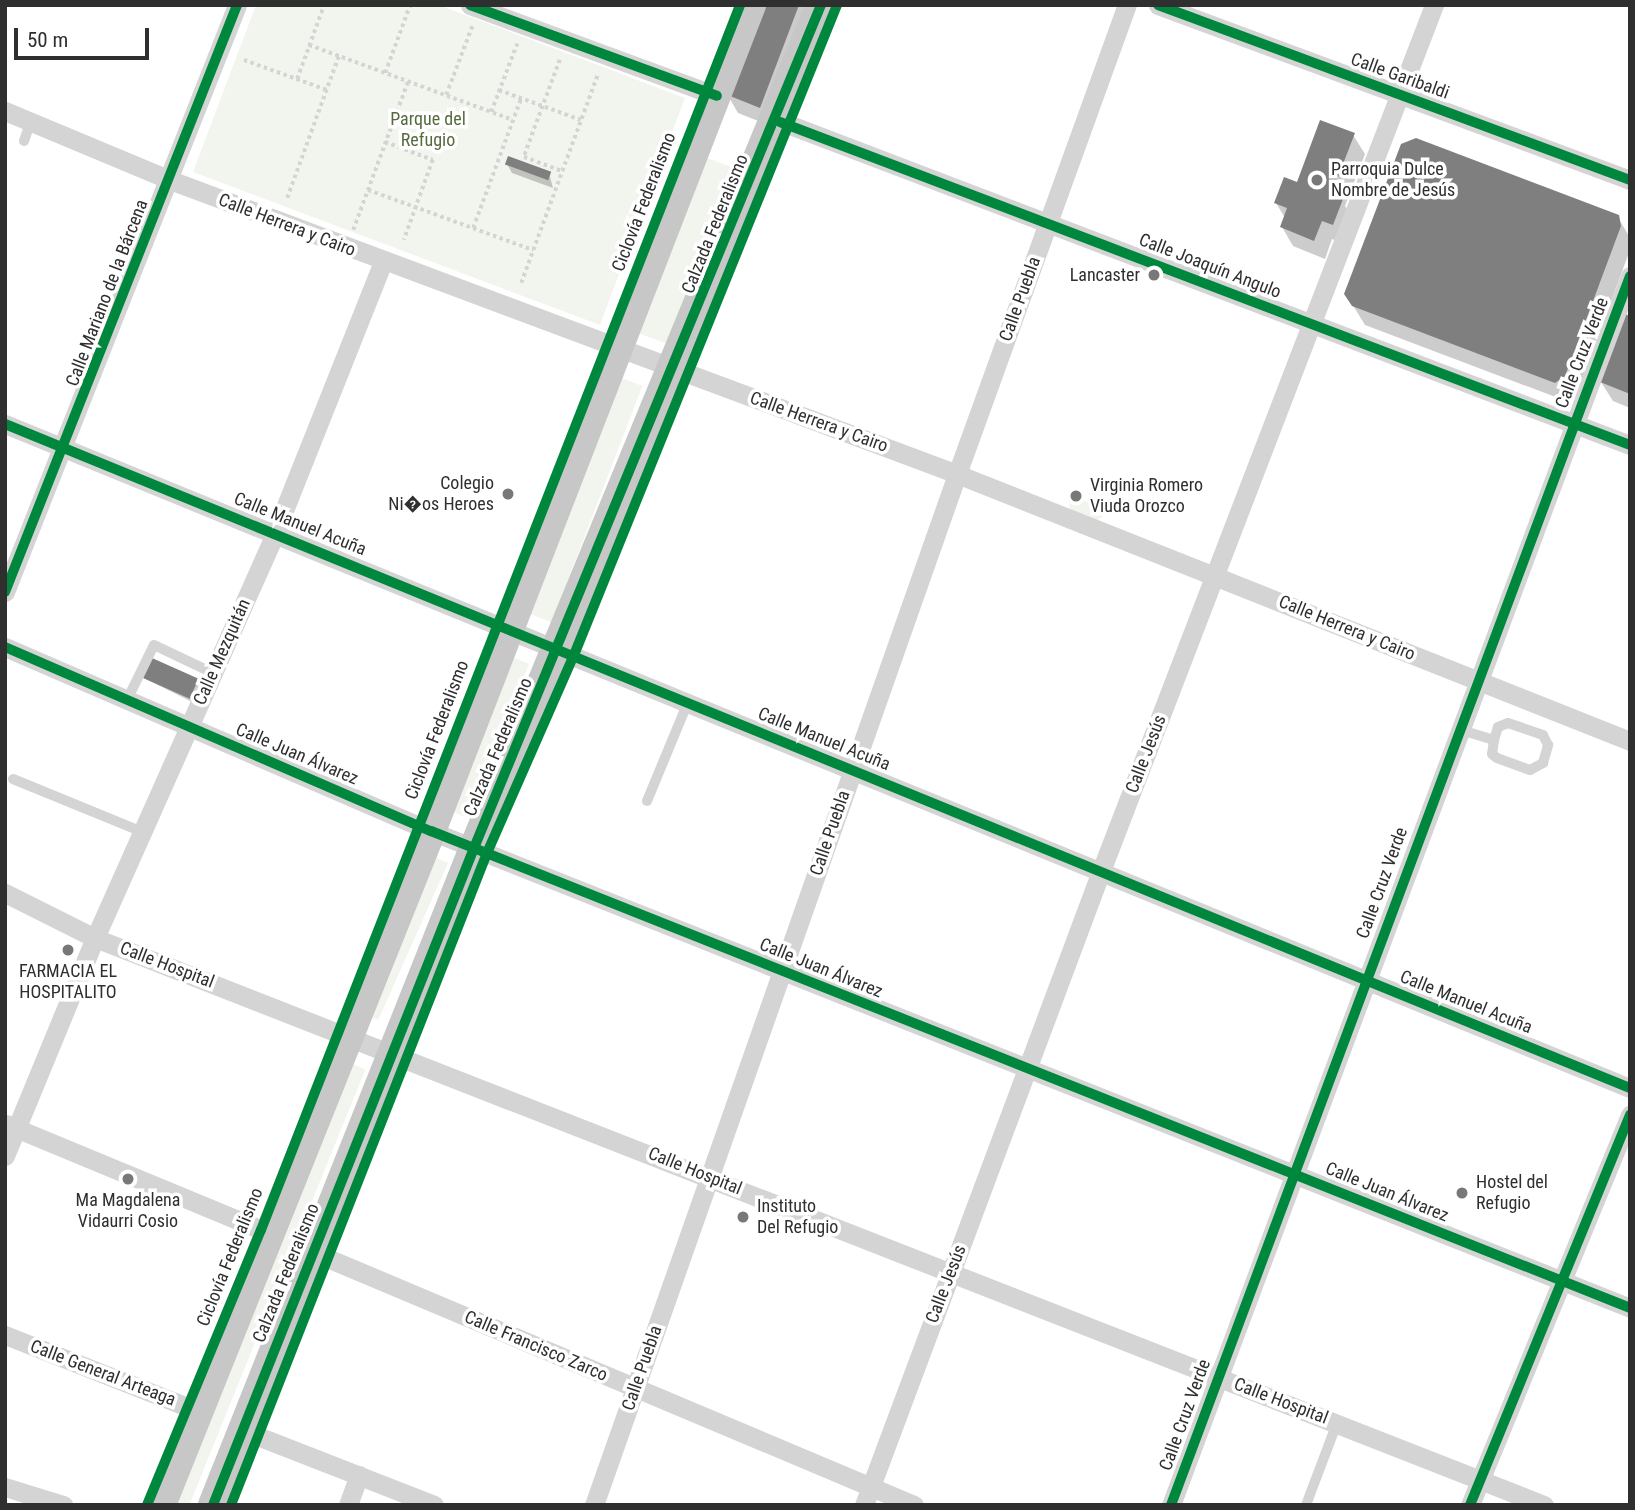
<!DOCTYPE html>
<html>
<head>
<meta charset="utf-8">
<style>
  body { margin:0 }
  #map { position:relative; width:1635px; height:1510px; overflow:hidden; background:#fff; font-family:"Roboto Condensed",sans-serif }
  div>[style] { position:absolute }
  [style*='--x'] { left:calc(var(--x)*1px); top:calc(var(--y)*1px); width:calc(var(--w)*1px); rotate:calc(var(--a)*1deg) }
  .green>* { inset:0; background:#f2f5ed; transform-origin:0 0 }
  .shadow>* { inset:0; background:#0003 }
  .building>* { inset:0; background:#7f7f7f; transform-origin:0 0 }
  .path>* { height:3.5px; margin-top:-1.75px; transform-origin:0; background:repeating-linear-gradient(90deg,#d4d4d4 0 3.5px,transparent 0 7px) }
  .lane>* { height:10px; margin:-5px; padding:0 5px; transform-origin:5px; border-radius:5px; background:#d4d4d4 }
  .street>* { height:19px; margin:-9.5px; padding:0 9.5px; transform-origin:9.5px; border-radius:9.5px; background:#d4d4d4 }
  .primary>* { height:30px; margin:-15px; padding:0 15px; transform-origin:15px; border-radius:15px; background:#c7c7c7 }
  .cycleway>* { height:10px; margin:-5px; padding:0 5px; transform-origin:5px; border-radius:5px; background:#00873e }
  .dots>* { width:19px; height:19px; translate:-50% -50%; box-sizing:border-box; border:4px solid #fff; border-radius:50% }
  span { translate:-50% -50%; white-space:nowrap; text-align:center; line-height:1.15; -webkit-text-stroke:7px #fff; paint-order:stroke }
  .street-label { font-size:18px; color:#2f2f2f }
  .park-label { font-size:18px; color:#566b3d }
  .poi-label { font-size:18px; color:#2f2f2f }
  .left { translate:0 -50%; text-align:left }
  .right { translate:-100% -50%; text-align:right }
  .frame { position:absolute; inset:0; border:7px solid #2f2f2f; pointer-events:none }
  .scale { position:absolute; left:14px; top:28px; width:135px; height:32px; box-sizing:border-box; border:4px solid #2f2f2f; border-top:0; padding-left:9px; font-size:21px; line-height:24px; white-space:nowrap; color:#2f2f2f; -webkit-text-stroke:5px #fff; paint-order:stroke }
</style>
</head>
<body>
<div id="map">
  <div class="green">
    <i style="clip-path:polygon(256px 5px,439px 5px,685px 98px,600px 325px,193px 172px)"></i>
    <i style="left:704px;top:157px;width:33px;height:188px;rotate:20deg"></i>
    <i style="left:619px;top:377px;width:25px;height:253px;rotate:21deg"></i>
    <i style="clip-path:polygon(1075px 497px,1100px 507px,1098px 514px,1103px 516px,1096px 521px,1070px 511px,1069px 502px)"></i>
    <i style="left:508px;top:655px;width:23px;height:166px;rotate:23deg"></i>
    <i style="left:428px;top:854px;width:22px;height:172px;rotate:24deg"></i>
    <i style="left:345px;top:1061px;width:22px;height:478px;rotate:22deg"></i>
  </div>
  <div class="shadow">
    <i style="clip-path:polygon(761px 5px,817px 5px,771px 126px,738px 113px,727px 94px)"></i>
    <i style="clip-path:polygon(1353px 135px,1365px 154px,1345px 206px,1353px 220px,1344px 244px,1332px 239px,1325px 259px,1293px 246px,1282px 227px,1285px 218px,1276px 203px)"></i>
    <i style="clip-path:polygon(507px 164px,549px 173px,553px 188px,512px 173px)"></i>
    <i style="clip-path:polygon(1617px 216px,1629px 236px,1630px 250px,1576px 396px,1566px 401px,1365px 325px,1346px 294px)"></i>
    <i style="clip-path:polygon(1630px 318px,1630px 408px,1613px 401px,1601px 382px)"></i>
    <i style="clip-path:polygon(144px 678px,197px 681px,200px 685px,192px 702px)"></i>
  </div>
  <div class="building">
    <i style="clip-path:polygon(759px 5px,799px 5px,760px 108px,725px 94px)"></i>
    <i style="clip-path:polygon(1320px 120px,1355px 133px,1331px 195px,1343px 199px,1333px 225px,1322px 221px,1314px 241px,1280px 227px,1287px 208px,1274px 203px,1284px 177px,1297px 182px)"></i>
    <i style="clip-path:polygon(1416px 138px,1619px 215px,1621px 226px,1565px 376px,1555px 383px,1352px 306px,1344px 294px,1401px 144px)"></i>
    <i style="left:508px;top:156px;width:46px;height:9px;rotate:20deg"></i>
    <i style="clip-path:polygon(1625px 314px,1630px 316px,1630px 394px,1600px 382px)"></i>
    <i style="left:152px;top:658px;width:51px;height:22px;rotate:24deg"></i>
  </div>
  <div class="path">
    <i style="--x:309;--y:45;--w:217;--a:20.2"></i>
    <i style="--x:244;--y:60;--w:88;--a:19.9"></i>
    <i style="--x:560;--y:60;--w:103;--a:110.4"></i>
    <i style="--x:524;--y:157;--w:40;--a:20.2"></i>
    <i style="--x:385;--y:73;--w:72;--a:-69.8"></i>
    <i style="--x:297;--y:79;--w:79;--a:-70"></i>
    <i style="--x:499;--y:90;--w:87;--a:20.1"></i>
    <i style="--x:446;--y:95;--w:76;--a:-69.2"></i>
    <i style="--x:491;--y:112;--w:73;--a:-69.1"></i>
    <i style="--x:385;--y:142;--w:51;--a:20.6"></i>
    <i style="--x:433;--y:160;--w:85;--a:109.9"></i>
    <i style="--x:368;--y:190;--w:176;--a:20"></i>
    <i style="--x:287;--y:198;--w:152;--a:-70"></i>
    <i style="--x:473;--y:228;--w:139;--a:-69.7"></i>
    <i style="--x:353;--y:230;--w:159;--a:-69.7"></i>
    <i style="--x:521;--y:283;--w:223;--a:-69.8"></i>
  </div>
  <div class="lane">
    <i style="--x:24;--y:141;--w:21;--a:-71"></i>
    <i style="--x:127;--y:700;--w:61;--a:-63.9"></i>
    <i style="--x:154;--y:645;--w:65;--a:25.4"></i>
    <i style="--x:1458;--y:729;--w:38;--a:17"></i>
    <i style="--x:1494;--y:740;--w:14;--a:98"></i>
    <i style="--x:1492;--y:754;--w:6;--a:39"></i>
    <i style="--x:1497;--y:758;--w:35;--a:20"></i>
    <i style="--x:1530;--y:770;--w:15;--a:-28"></i>
    <i style="--x:1543;--y:763;--w:19;--a:-74"></i>
    <i style="--x:1548;--y:745;--w:11;--a:-117"></i>
    <i style="--x:1543;--y:735;--w:37;--a:-161"></i>
    <i style="--x:1508;--y:723;--w:11;--a:158"></i>
    <i style="--x:1498;--y:727;--w:14;--a:107"></i>
    <i style="--x:13;--y:779;--w:139;--a:22.3"></i>
    <i style="--x:647;--y:801;--w:107;--a:-67.5"></i>
    <i style="--x:1306;--y:1505;--w:88;--a:-69.3"></i>
  </div>
  <div class="street">
    <i style="--x:470;--y:5;--w:263;--a:20.2"></i>
    <i style="--x:1158;--y:5;--w:503;--a:20.34"></i>
    <i style="--x:5;--y:111;--w:179;--a:22.7"></i>
    <i style="--x:170;--y:180;--w:840;--a:20.48"></i>
    <i style="--x:957;--y:474;--w:724;--a:21.64"></i>
    <i style="--x:777;--y:120;--w:913;--a:20.86"></i>
    <i style="--x:5;--y:424;--w:1755;--a:22.23"></i>
    <i style="--x:5;--y:592;--w:631;--a:-68.43"></i>
    <i style="--x:5;--y:647;--w:464;--a:23.4"></i>
    <i style="--x:431;--y:831;--w:1290;--a:21.69"></i>
    <i style="--x:5;--y:893;--w:101;--a:26.6"></i>
    <i style="--x:95;--y:938;--w:1556;--a:21.37"></i>
    <i style="--x:6;--y:1124;--w:287;--a:22.5"></i>
    <i style="--x:5;--y:1156;--w:236;--a:-67.6"></i>
    <i style="--x:95;--y:938;--w:443;--a:-66"></i>
    <i style="--x:275;--y:533;--w:293;--a:-68.3"></i>
    <i style="--x:313;--y:1252;--w:652;--a:22.83"></i>
    <i style="--x:5;--y:1335;--w:210;--a:21.5"></i>
    <i style="--x:242;--y:1430;--w:206;--a:21.3"></i>
    <i style="--x:5;--y:1487;--w:61;--a:17.2"></i>
    <i style="--x:348;--y:1505;--w:32;--a:-70"></i>
    <i style="--x:594;--y:1505;--w:1093;--a:-70.6"></i>
    <i style="--x:957;--y:474;--w:499;--a:-70.1"></i>
    <i style="--x:864;--y:1505;--w:677;--a:-69.5"></i>
    <i style="--x:1101;--y:871;--w:928;--a:-68.97"></i>
    <i style="--x:1171;--y:1505;--w:1312;--a:-69.52"></i>
    <i style="--x:1470;--y:1505;--w:422;--a:-67.7"></i>
  </div>
  <div class="primary">
    <i style="--x:161;--y:1505;--w:726;--a:-68.17"></i>
    <i style="--x:431;--y:831;--w:886;--a:-68.82"></i>
    <i style="--x:213;--y:1505;--w:707;--a:-68.33"></i>
    <i style="--x:474;--y:848;--w:912;--a:-67.63"></i>
  </div>
  <div class="cycleway">
    <i style="--x:470;--y:5;--w:263;--a:20.2"></i>
    <i style="--x:1158;--y:5;--w:503;--a:20.34"></i>
    <i style="--x:780;--y:122;--w:909;--a:20.81"></i>
    <i style="--x:5;--y:424;--w:1755;--a:22.23"></i>
    <i style="--x:5;--y:592;--w:631;--a:-68.43"></i>
    <i style="--x:5;--y:647;--w:464;--a:23.4"></i>
    <i style="--x:431;--y:831;--w:1290;--a:21.69"></i>
    <i style="--x:147;--y:1505;--w:298;--a:-67.5"></i>
    <i style="--x:261;--y:1230;--w:1315;--a:-68.64"></i>
    <i style="--x:213;--y:1505;--w:707;--a:-68.33"></i>
    <i style="--x:474;--y:848;--w:912;--a:-67.63"></i>
    <i style="--x:231;--y:1505;--w:700;--a:-68.56"></i>
    <i style="--x:487;--y:853;--w:216;--a:-66.3"></i>
    <i style="--x:574;--y:655;--w:701;--a:-67.97"></i>
    <i style="--x:1171;--y:1505;--w:1312;--a:-69.52"></i>
    <i style="--x:1470;--y:1505;--w:422;--a:-67.7"></i>
  </div>
  <div class="dots">
    <i style="left:1317px;top:180px;background:#787878"></i>
    <i style="left:1154px;top:275px;background:#787878"></i>
    <i style="left:508px;top:494px;background:#787878"></i>
    <i style="left:1076px;top:496px;background:#787878"></i>
    <i style="left:68px;top:950px;background:#787878"></i>
    <i style="left:128px;top:1179px;background:#787878"></i>
    <i style="left:1462px;top:1193px;background:#787878"></i>
    <i style="left:743px;top:1217px;background:#787878"></i>
  </div>
  <div class="street-label">
    <span style="left:1400px;top:76px;rotate:20deg">Calle Garibaldi</span>
    <span style="left:644px;top:202px;rotate:-69deg">Ciclovía Federalismo</span>
    <span style="left:715px;top:224px;rotate:-68deg">Calzada Federalismo</span>
    <span style="left:287px;top:225px;rotate:21deg">Calle Herrera y Cairo</span>
    <span style="left:1210px;top:266px;rotate:21deg">Calle Joaquín Angulo</span>
    <span style="left:107px;top:293px;rotate:-69deg">Calle Mariano de la Bárcena</span>
    <span style="left:1020px;top:299px;rotate:-70deg">Calle Puebla</span>
    <span style="left:1582px;top:353px;rotate:-69deg">Calle Cruz Verde</span>
    <span style="left:819px;top:422px;rotate:20deg">Calle Herrera y Cairo</span>
    <span style="left:300px;top:524px;rotate:22deg">Calle Manuel Acuña</span>
    <span style="left:1347px;top:628px;rotate:22deg">Calle Herrera y Cairo</span>
    <span style="left:222px;top:652px;rotate:-66deg">Calle Mezquitán</span>
    <span style="left:437px;top:730px;rotate:-69deg">Ciclovía Federalismo</span>
    <span style="left:824px;top:739px;rotate:22deg">Calle Manuel Acuña</span>
    <span style="left:498px;top:747px;rotate:-67deg">Calzada Federalismo</span>
    <span style="left:297px;top:754px;rotate:23deg">Calle Juan Álvarez</span>
    <span style="left:1146px;top:754px;rotate:-69deg">Calle Jesús</span>
    <span style="left:830px;top:833px;rotate:-71deg">Calle Puebla</span>
    <span style="left:1382px;top:883px;rotate:-70deg">Calle Cruz Verde</span>
    <span style="left:167px;top:965px;rotate:21deg">Calle Hospital</span>
    <span style="left:821px;top:968px;rotate:22deg">Calle Juan Álvarez</span>
    <span style="left:1466px;top:1002px;rotate:22deg">Calle Manuel Acuña</span>
    <span style="left:695px;top:1171px;rotate:22deg">Calle Hospital</span>
    <span style="left:1387px;top:1192px;rotate:22deg">Calle Juan Álvarez</span>
    <span style="left:230px;top:1257px;rotate:-68deg">Ciclovía Federalismo</span>
    <span style="left:286px;top:1273px;rotate:-68deg">Calzada Federalismo</span>
    <span style="left:946px;top:1284px;rotate:-69deg">Calle Jesús</span>
    <span style="left:536px;top:1346px;rotate:23deg">Calle Francisco Zarco</span>
    <span style="left:642px;top:1368px;rotate:-71deg">Calle Puebla</span>
    <span style="left:103px;top:1373px;rotate:21deg">Calle General Arteaga</span>
    <span style="left:1281px;top:1401px;rotate:21deg">Calle Hospital</span>
    <span style="left:1185px;top:1415px;rotate:-70deg">Calle Cruz Verde</span>
  </div>
  <div class="park-label">
    <span style="left:428px;top:130px">Parque del<br>Refugio</span>
  </div>
  <div class="poi-label">
    <span class="left" style="left:1331px;top:180px">Parroquia Dulce<br>Nombre de Jesús</span>
    <span class="right" style="left:1140px;top:275px">Lancaster</span>
    <span class="right" style="left:494px;top:494px">Colegio<br>Ni�os Heroes</span>
    <span class="left" style="left:1090px;top:496px">Virginia Romero<br>Viuda Orozco</span>
    <span style="left:68px;top:982px">FARMACIA EL<br>HOSPITALITO</span>
    <span class="left" style="left:1476px;top:1193px">Hostel del<br>Refugio</span>
    <span style="left:128px;top:1211px">Ma Magdalena<br>Vidaurri Cosio</span>
    <span class="left" style="left:757px;top:1217px">Instituto<br>Del Refugio</span>
  </div>
  <div class="frame"></div>
  <div class="scale">50 m</div>
</div>
</body>
</html>
